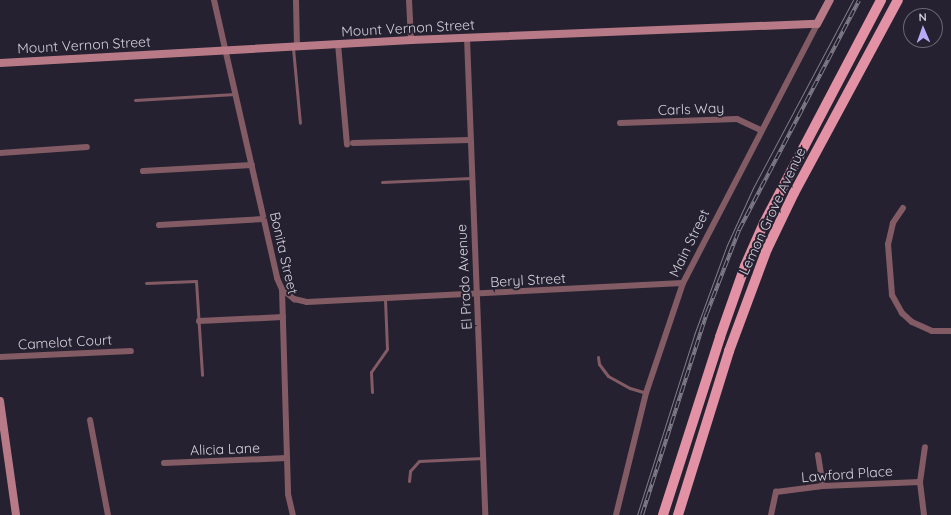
<!DOCTYPE html>
<html>
<head>
<meta charset="utf-8">
<style>
  body { margin:0 }
  #map { position:relative; width:951px; height:515px; overflow:hidden; background:#252130; font-family:Quicksand,sans-serif }
  div>[style] { position:absolute }
  [style*='--x'] { left:calc(var(--x)*1px); top:calc(var(--y)*1px); width:calc(var(--w)*1px); rotate:calc(var(--a)*1deg) }
  .lane>* { height:3px; margin:-1.5px; padding:0 1.5px; transform-origin:1.5px; border-radius:1.5px; background:#835b64 }
  .street>* { height:6px; margin:-3px; padding:0 3px; transform-origin:3px; border-radius:3px; background:#835b64 }
  .secondary>* { height:8px; margin:-4px; padding:0 4px; transform-origin:4px; border-radius:4px; background:#b97a88 }
  .primary>* { height:10px; margin:-5px; padding:0 5px; transform-origin:5px; border-radius:5px; background:#e292a4 }
  .tram>* { height:1px; margin:-0.5px; padding:0 0.5px; transform-origin:0.5px; border-radius:0.5px; background:#807d89 }
  .rail>* { height:4px; margin-top:-2px; transform-origin:0; background:repeating-linear-gradient(90deg,#252130 0 8px,#807d89 0 16px); box-sizing:border-box; border-block:1px solid #807d89 }
  span { translate:-50% -50%; white-space:nowrap; text-align:center; line-height:1.15; -webkit-text-stroke:4px #252130; paint-order:stroke }
  .street-label { font-size:14px; color:#d3d1db }
  .north { position:absolute; left:903px; top:8px; width:40px; height:40px; box-sizing:border-box; background:#252130; border:1px solid #6b6774; border-radius:50%; rotate:358deg; font-size:11px; font-weight:700; line-height:16px; text-align:center; color:#d3d1db }
  .north::after { content:''; display:block; margin:auto; width:14px; height:18px; background:#b9aaf7; clip-path:polygon(50% 0,100% 100%,50% 72%,0 100%) }
</style>
</head>
<body>
<div id="map">
  <div class="lane">
    <i style="--x:293;--y:48;--w:75;--a:84.7"></i>
    <i style="--x:135;--y:100;--w:100;--a:-3.4"></i>
    <i style="--x:382;--y:182;--w:89;--a:-2.6"></i>
    <i style="--x:146;--y:283;--w:50;--a:-2.3"></i>
    <i style="--x:196;--y:281;--w:94;--a:86.3"></i>
    <i style="--x:598;--y:357;--w:7;--a:82"></i>
    <i style="--x:599;--y:364;--w:15;--a:53"></i>
    <i style="--x:608;--y:376;--w:25;--a:29"></i>
    <i style="--x:630;--y:388;--w:17;--a:17"></i>
    <i style="--x:372;--y:392;--w:20;--a:-93"></i>
    <i style="--x:371;--y:372;--w:28;--a:-55"></i>
    <i style="--x:387;--y:349;--w:50;--a:-92.3"></i>
    <i style="--x:409;--y:481;--w:10;--a:-84"></i>
    <i style="--x:410;--y:471;--w:13;--a:-48"></i>
    <i style="--x:419;--y:461;--w:64;--a:-2.7"></i>
  </div>
  <div class="street">
    <i style="--x:214;--y:0;--w:285;--a:77.2"></i>
    <i style="--x:277;--y:278;--w:12;--a:66"></i>
    <i style="--x:282;--y:289;--w:205;--a:88.3"></i>
    <i style="--x:288;--y:494;--w:22;--a:77"></i>
    <i style="--x:296;--y:0;--w:46;--a:88.8"></i>
    <i style="--x:409;--y:0;--w:40;--a:87.1"></i>
    <i style="--x:467;--y:38;--w:477;--a:87.8"></i>
    <i style="--x:338;--y:44;--w:101;--a:84.9"></i>
    <i style="--x:620;--y:123;--w:117;--a:-2"></i>
    <i style="--x:737;--y:119;--w:26;--a:25"></i>
    <i style="--x:353;--y:143;--w:117;--a:-1.5"></i>
    <i style="--x:0;--y:153;--w:87;--a:-3.9"></i>
    <i style="--x:143;--y:171;--w:109;--a:-3.2"></i>
    <i style="--x:903;--y:208;--w:18;--a:124"></i>
    <i style="--x:893;--y:223;--w:22;--a:103"></i>
    <i style="--x:888;--y:244;--w:51;--a:85.5"></i>
    <i style="--x:892;--y:295;--w:21;--a:61"></i>
    <i style="--x:902;--y:313;--w:13;--a:42"></i>
    <i style="--x:912;--y:322;--w:22;--a:24"></i>
    <i style="--x:932;--y:331;--w:19;--a:0"></i>
    <i style="--x:159;--y:225;--w:105;--a:-3.3"></i>
    <i style="--x:282;--y:289;--w:16;--a:40"></i>
    <i style="--x:294;--y:299;--w:13;--a:13"></i>
    <i style="--x:307;--y:302;--w:376;--a:-2.9"></i>
    <i style="--x:199;--y:321;--w:84;--a:-2.7"></i>
    <i style="--x:0;--y:357;--w:131;--a:-2.6"></i>
    <i style="--x:90;--y:420;--w:97;--a:79.3"></i>
    <i style="--x:818;--y:455;--w:31;--a:81"></i>
    <i style="--x:164;--y:463;--w:123;--a:-2.3"></i>
    <i style="--x:616;--y:515;--w:126;--a:-76.2"></i>
    <i style="--x:646;--y:393;--w:116;--a:-71.4"></i>
    <i style="--x:683;--y:283;--w:292;--a:-62.6"></i>
    <i style="--x:771;--y:515;--w:24;--a:-78"></i>
    <i style="--x:776;--y:492;--w:47;--a:-7.3"></i>
    <i style="--x:823;--y:486;--w:97;--a:-2.4"></i>
    <i style="--x:924;--y:515;--w:33;--a:-97"></i>
    <i style="--x:920;--y:482;--w:35;--a:-82"></i>
  </div>
  <div class="secondary">
    <i style="--x:0;--y:63;--w:412;--a:-3.2"></i>
    <i style="--x:411;--y:40;--w:406;--a:-2.3"></i>
    <i style="--x:817;--y:24;--w:27;--a:-62"></i>
    <i style="--x:0;--y:401;--w:115;--a:82"></i>
  </div>
  <div class="primary">
    <i style="--x:663;--y:515;--w:187;--a:-72.2"></i>
    <i style="--x:720;--y:337;--w:75;--a:-70.6"></i>
    <i style="--x:745;--y:266;--w:47;--a:-66.2"></i>
    <i style="--x:764;--y:223;--w:252;--a:-62.3"></i>
    <i style="--x:678;--y:515;--w:172;--a:-72.7"></i>
    <i style="--x:729;--y:351;--w:109;--a:-69.6"></i>
    <i style="--x:767;--y:249;--w:62;--a:-64.3"></i>
    <i style="--x:794;--y:193;--w:219;--a:-61.7"></i>
  </div>
  <div class="tram">
    <i style="--x:637;--y:515;--w:189;--a:-72.4"></i>
    <i style="--x:694;--y:335;--w:96;--a:-69.9"></i>
    <i style="--x:727;--y:245;--w:63;--a:-65.5"></i>
    <i style="--x:753;--y:188;--w:213;--a:-62"></i>
  </div>
  <div class="rail">
    <i style="--x:642;--y:515;--w:212;--a:-72.2"></i>
    <i style="--x:707;--y:313;--w:89;--a:-68.9"></i>
    <i style="--x:739;--y:230;--w:259;--a:-62.4"></i>
  </div>
  <div class="street-label">
    <span style="left:408px;top:28px;rotate:-3deg">Mount Vernon Street</span>
    <span style="left:84px;top:45px;rotate:-3deg">Mount Vernon Street</span>
    <span style="left:691px;top:109px;rotate:-2deg">Carls Way</span>
    <span style="left:772px;top:211px;rotate:-65deg">Lemon Grove Avenue</span>
    <span style="left:689px;top:243px;rotate:-64deg">Main Street</span>
    <span style="left:284px;top:253px;rotate:77deg">Bonita Street</span>
    <span style="left:464px;top:277px;rotate:-93deg">El Prado Avenue</span>
    <span style="left:528px;top:280px;rotate:-3deg">Beryl Street</span>
    <span style="left:65px;top:342px;rotate:-3deg">Camelot Court</span>
    <span style="left:225px;top:449px;rotate:-2deg">Alicia Lane</span>
    <span style="left:847px;top:474px;rotate:-4deg">Lawford Place</span>
  </div>
  <div class="north">N</div>
</div>
</body>
</html>
